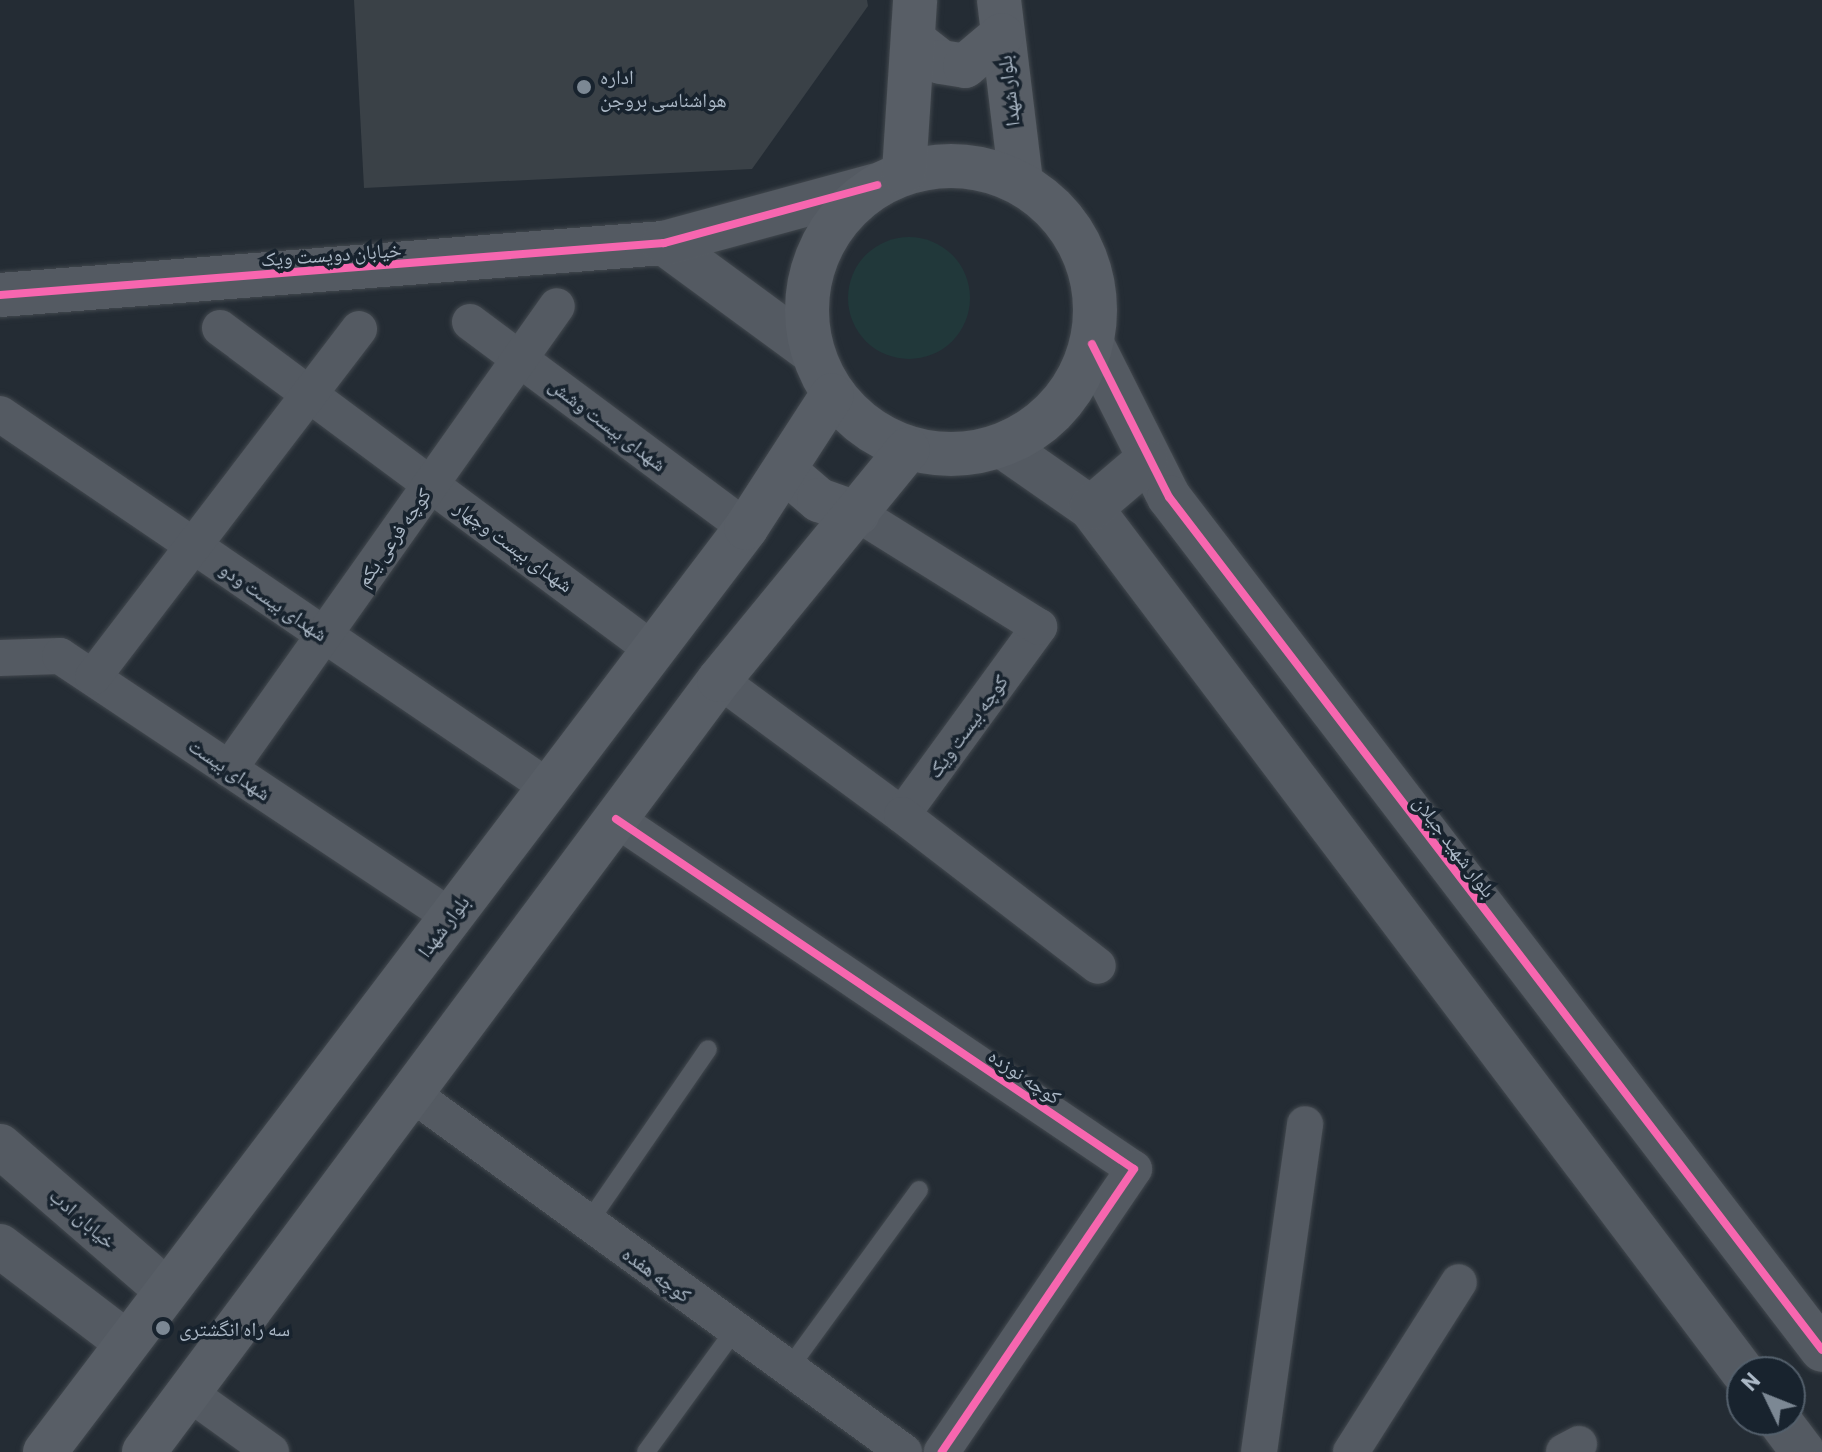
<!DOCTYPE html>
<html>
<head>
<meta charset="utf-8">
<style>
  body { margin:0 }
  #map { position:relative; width:1822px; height:1452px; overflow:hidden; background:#242c34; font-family:Barlow,"Noto Naskh Arabic",sans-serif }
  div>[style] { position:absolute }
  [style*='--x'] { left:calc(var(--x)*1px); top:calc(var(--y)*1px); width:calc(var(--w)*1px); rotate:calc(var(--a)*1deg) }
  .green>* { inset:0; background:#21383a }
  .round { border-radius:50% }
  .building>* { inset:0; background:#3a4147 }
  .roads { filter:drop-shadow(0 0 2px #42484e) drop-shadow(0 0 2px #42484e) }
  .service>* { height:18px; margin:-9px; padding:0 9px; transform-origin:9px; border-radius:9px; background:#545a62 }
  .minor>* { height:36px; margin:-18px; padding:0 18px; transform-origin:18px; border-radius:18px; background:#545a62 }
  .tertiary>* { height:44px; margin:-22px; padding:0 22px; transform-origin:22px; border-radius:22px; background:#545a62 }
  .secondary>* { height:44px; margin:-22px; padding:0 22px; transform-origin:22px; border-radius:22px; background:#585e66 }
  .secondary>.ring { margin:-22px; padding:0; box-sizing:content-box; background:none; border:44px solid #585e66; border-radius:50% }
  .cycleway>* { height:8px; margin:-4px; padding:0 4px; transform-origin:4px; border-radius:4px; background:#f766af }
  .dots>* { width:22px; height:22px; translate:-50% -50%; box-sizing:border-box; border:4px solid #18232e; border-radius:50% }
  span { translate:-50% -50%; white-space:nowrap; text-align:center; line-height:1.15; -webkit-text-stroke:7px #18232e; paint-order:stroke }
  .poi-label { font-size:20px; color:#acb9c7 }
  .left { translate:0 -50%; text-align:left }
  .street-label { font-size:20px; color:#acb9c7 }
  .north { position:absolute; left:1726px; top:1356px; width:80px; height:80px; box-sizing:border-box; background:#18232e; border:2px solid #535f6b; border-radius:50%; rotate:313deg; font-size:22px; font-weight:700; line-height:32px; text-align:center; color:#acb9c7 }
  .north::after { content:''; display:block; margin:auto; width:28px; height:36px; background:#7c8894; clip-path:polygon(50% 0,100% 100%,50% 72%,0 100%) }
</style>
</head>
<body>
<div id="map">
  <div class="green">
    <i class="round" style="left:848px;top:237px;width:122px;height:122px"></i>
  </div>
  <div class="building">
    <i style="clip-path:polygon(354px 0,867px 0,868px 6px,752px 169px,364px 188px)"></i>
  </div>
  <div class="roads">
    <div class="service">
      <i style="--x:588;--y:1223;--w:211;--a:-55.4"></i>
      <i style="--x:787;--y:1371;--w:224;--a:-53.9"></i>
      <i style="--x:646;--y:1452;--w:150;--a:-54"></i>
    </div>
    <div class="minor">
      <i style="--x:470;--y:322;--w:344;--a:36.7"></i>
      <i style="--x:220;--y:328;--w:540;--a:36.64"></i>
      <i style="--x:0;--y:414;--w:663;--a:34.24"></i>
      <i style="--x:0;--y:658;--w:60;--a:-1.9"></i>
      <i style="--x:60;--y:656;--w:469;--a:33.7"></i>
      <i style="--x:93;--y:677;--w:438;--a:-52.6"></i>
      <i style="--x:719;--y:680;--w:227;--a:36.4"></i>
      <i style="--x:902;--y:815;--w:233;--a:-53.9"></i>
      <i style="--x:1039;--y:627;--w:213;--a:-148"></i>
      <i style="--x:229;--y:769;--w:567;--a:-54.69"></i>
      <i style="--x:902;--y:815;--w:247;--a:37.6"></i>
      <i style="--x:616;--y:819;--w:625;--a:34.05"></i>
      <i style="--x:1134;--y:1169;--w:342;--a:124.2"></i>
      <i style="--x:411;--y:1093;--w:610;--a:36.06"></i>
      <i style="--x:189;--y:1393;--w:101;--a:35.7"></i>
      <i style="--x:1259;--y:1452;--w:331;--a:-82"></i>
      <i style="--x:1351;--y:1452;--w:201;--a:-57.6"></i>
      <i style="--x:1564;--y:1452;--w:17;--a:-28"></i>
    </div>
    <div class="tertiary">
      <i style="--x:664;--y:243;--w:182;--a:36.3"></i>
      <i style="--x:0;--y:295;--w:666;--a:-4.48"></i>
      <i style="--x:664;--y:243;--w:221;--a:-15.2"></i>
      <i style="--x:1092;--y:344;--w:171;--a:63.3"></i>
      <i style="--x:1169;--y:497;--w:1074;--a:52.56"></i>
      <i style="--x:1002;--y:446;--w:108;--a:34.9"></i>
      <i style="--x:1091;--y:508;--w:1082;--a:52.96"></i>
      <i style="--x:1091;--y:508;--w:72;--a:-40.5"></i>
      <i style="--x:0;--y:1146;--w:220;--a:40.9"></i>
      <i style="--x:0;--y:1246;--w:158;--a:37.3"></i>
      <i style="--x:1779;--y:1420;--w:40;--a:53"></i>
    </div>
    <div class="secondary">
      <i style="--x:999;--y:0;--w:183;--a:83.1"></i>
      <i style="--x:918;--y:44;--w:29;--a:38"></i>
      <i style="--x:941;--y:62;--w:24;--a:9"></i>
      <i style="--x:965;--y:66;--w:48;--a:-40"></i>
      <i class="ring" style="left:807px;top:166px;width:244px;height:244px"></i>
      <i style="--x:904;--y:172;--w:172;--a:-86.3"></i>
      <i style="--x:785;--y:471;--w:45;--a:40.5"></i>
      <i style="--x:819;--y:500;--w:41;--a:19.7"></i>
      <i style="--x:45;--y:1452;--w:1160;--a:-52.81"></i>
      <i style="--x:746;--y:528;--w:158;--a:-57.1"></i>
      <i style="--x:144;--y:1452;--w:963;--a:-53.32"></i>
      <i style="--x:719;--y:680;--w:298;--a:-50.7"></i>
    </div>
  </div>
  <div class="cycleway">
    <i style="--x:0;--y:295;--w:666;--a:-4.48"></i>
    <i style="--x:664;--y:243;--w:221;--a:-15.2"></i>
    <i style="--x:1092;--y:344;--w:171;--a:63.3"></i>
    <i style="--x:1169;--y:497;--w:1074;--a:52.56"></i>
    <i style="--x:616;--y:819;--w:625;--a:34.05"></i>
    <i style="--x:1134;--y:1169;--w:342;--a:124.2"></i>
  </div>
  <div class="dots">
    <i style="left:584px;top:87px;background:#7c8894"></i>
    <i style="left:163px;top:1328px;background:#7c8894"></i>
  </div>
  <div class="poi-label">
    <span class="left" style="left:600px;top:88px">اداره<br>هواشناسی بروجن</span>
    <span class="left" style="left:179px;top:1328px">سه راه انگشتری</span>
  </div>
  <div class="street-label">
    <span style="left:1008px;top:91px;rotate:-97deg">بلوار شهدا</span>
    <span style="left:331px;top:254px;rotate:-4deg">خیابان دویست ویک</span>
    <span style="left:608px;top:424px;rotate:37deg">شهدای بیست وشش</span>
    <span style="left:393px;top:537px;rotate:-55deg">کوچه فرعی یکم</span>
    <span style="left:514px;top:546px;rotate:36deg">شهدای بیست وچهار</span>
    <span style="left:274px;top:601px;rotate:34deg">شهدای بیست ودو</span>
    <span style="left:967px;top:726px;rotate:-54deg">کوچه بیست ویک</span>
    <span style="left:230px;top:769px;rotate:34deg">شهدای بیست</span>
    <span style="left:1455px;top:846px;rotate:53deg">بلوار شهید جیلان</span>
    <span style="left:443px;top:926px;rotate:-53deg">بلوار شهدا</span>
    <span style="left:1025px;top:1076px;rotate:34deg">کوچه نوزده</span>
    <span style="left:83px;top:1218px;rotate:41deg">خیابان ادب</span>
    <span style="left:657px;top:1274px;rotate:36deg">کوچه هفده</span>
  </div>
  <div class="north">N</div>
</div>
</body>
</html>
